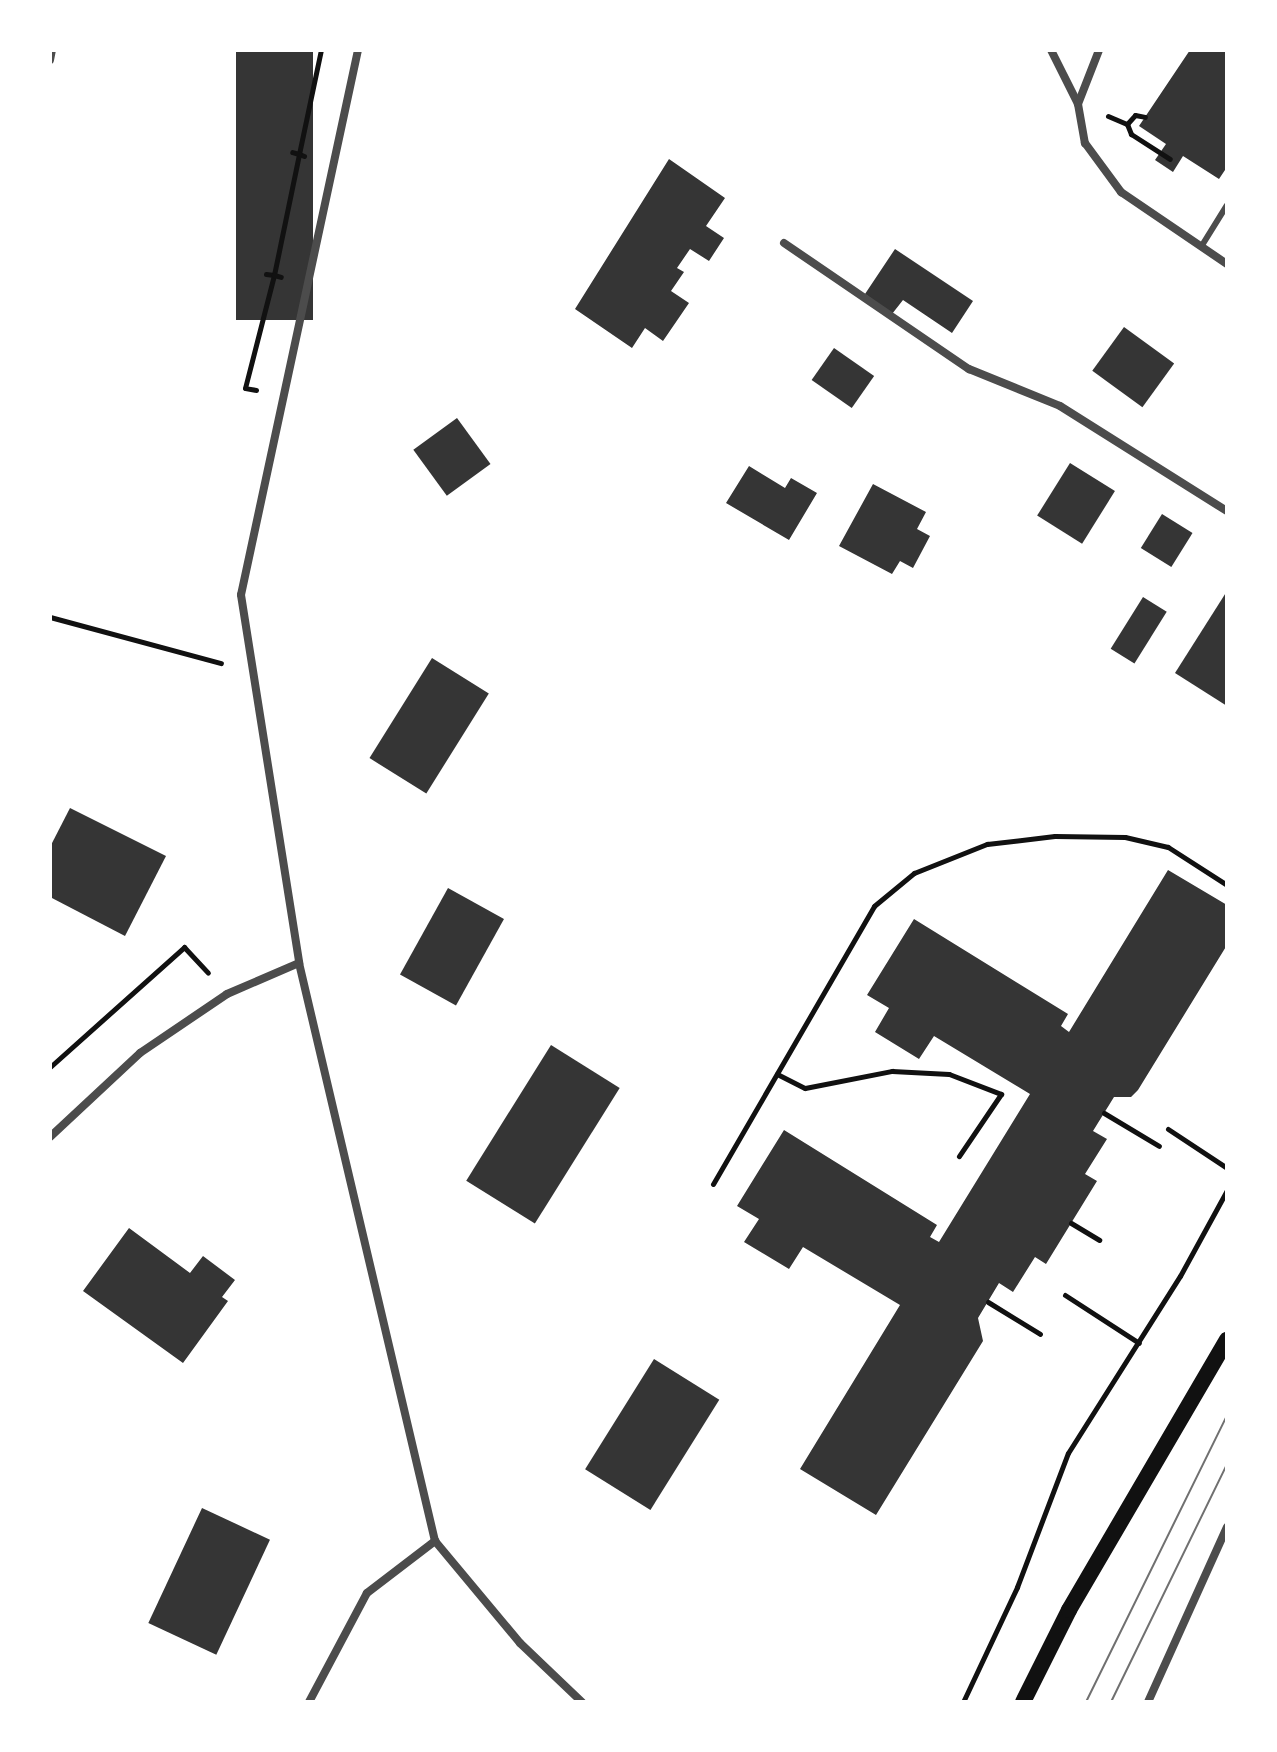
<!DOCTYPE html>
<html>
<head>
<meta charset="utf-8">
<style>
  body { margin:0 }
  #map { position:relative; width:1277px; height:1752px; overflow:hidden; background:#fff; font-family:"DM Sans",sans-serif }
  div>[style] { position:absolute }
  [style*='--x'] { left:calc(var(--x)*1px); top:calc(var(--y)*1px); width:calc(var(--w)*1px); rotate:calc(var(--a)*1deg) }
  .building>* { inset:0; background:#353535; transform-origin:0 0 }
  .path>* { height:5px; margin:-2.5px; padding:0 2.5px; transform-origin:2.5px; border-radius:2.5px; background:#111 }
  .service>* { height:6px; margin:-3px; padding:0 3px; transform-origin:3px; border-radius:3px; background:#4c4c4c }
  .minor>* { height:8px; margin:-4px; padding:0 4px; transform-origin:4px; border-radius:4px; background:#4c4c4c }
  .secondary>* { height:16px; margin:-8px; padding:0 8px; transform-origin:8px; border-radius:8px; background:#111 }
  .tram>* { height:2px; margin:-1px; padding:0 1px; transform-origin:1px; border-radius:1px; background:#707070 }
  span { translate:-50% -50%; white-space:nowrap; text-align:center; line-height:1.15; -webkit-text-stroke:7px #fff; paint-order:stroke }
  .frame { position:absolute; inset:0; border:52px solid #fff; pointer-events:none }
</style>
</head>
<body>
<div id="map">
  <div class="building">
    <i style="left:236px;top:50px;width:77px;height:270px"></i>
    <i style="clip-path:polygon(1190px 50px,1227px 50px,1227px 167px,1219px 179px,1183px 156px,1173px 172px,1155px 160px,1166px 144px,1139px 126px)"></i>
    <i style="clip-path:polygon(669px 159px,725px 198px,706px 226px,724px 238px,709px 261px,690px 249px,677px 268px,684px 272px,671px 291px,689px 303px,663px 341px,645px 328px,632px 348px,575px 309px)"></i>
    <i style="clip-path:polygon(895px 249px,973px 301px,952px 333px,903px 300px,892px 314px,865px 294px)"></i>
    <i style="left:1124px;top:327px;width:62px;height:54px;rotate:36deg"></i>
    <i style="left:834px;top:348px;width:49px;height:39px;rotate:35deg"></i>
    <i style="left:457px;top:418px;width:57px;height:54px;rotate:54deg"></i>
    <i style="left:1070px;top:463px;width:53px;height:62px;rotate:32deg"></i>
    <i style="clip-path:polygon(749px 466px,785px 488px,791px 478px,817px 493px,789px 540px,726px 503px)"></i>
    <i style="clip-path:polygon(873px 484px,926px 512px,917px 529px,930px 536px,913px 568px,900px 561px,892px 574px,839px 546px)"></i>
    <i style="left:1162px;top:514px;width:36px;height:40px;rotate:32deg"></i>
    <i style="clip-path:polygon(1227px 591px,1227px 706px,1175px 673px)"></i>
    <i style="left:1143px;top:597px;width:28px;height:61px;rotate:32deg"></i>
    <i style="left:432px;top:658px;width:67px;height:118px;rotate:32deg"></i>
    <i style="clip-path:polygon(70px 808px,166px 856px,125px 936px,50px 897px,50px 847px)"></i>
    <i style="clip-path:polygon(1168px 870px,1227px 905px,1227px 945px,1138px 1090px,1131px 1097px,1114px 1097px,1093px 1131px,1107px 1139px,1085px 1174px,1097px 1181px,1046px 1264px,1035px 1257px,1013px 1292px,999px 1283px,978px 1318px,983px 1341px,876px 1515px,800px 1469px,900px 1305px,803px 1247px,789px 1269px,744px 1242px,759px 1219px,737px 1206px,784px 1130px,937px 1225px,930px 1237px,939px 1242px,1030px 1094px,934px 1036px,919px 1059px,875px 1032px,889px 1008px,867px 995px,914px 919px,1068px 1014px,1061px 1026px,1069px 1032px)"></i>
    <i style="left:448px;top:888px;width:64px;height:99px;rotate:29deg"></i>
    <i style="left:551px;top:1045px;width:81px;height:160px;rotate:32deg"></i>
    <i style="clip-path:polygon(129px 1228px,190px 1273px,203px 1256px,235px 1280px,222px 1297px,228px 1301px,183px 1363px,83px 1291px)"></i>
    <i style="left:654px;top:1359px;width:77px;height:130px;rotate:32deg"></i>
    <i style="left:202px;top:1508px;width:75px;height:127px;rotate:25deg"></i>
  </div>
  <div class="path">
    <i style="--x:1108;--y:116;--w:21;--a:23"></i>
    <i style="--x:1127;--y:124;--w:11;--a:68"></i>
    <i style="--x:1131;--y:134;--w:46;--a:32.7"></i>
    <i style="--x:1127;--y:124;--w:12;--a:-48"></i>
    <i style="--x:1135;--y:115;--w:10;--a:11"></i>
    <i style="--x:304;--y:156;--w:5;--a:-158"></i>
    <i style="--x:299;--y:154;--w:106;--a:-78.1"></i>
    <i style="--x:266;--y:274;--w:8;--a:7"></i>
    <i style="--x:274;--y:275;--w:124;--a:-78.3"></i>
    <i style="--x:299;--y:154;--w:7;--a:-164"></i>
    <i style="--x:256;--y:390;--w:11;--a:-170"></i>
    <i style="--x:245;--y:388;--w:117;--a:-75.6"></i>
    <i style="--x:274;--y:275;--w:7;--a:16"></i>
    <i style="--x:50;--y:617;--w:177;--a:15.1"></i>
    <i style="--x:50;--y:1067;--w:180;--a:-41.8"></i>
    <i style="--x:184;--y:947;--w:35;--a:47"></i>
    <i style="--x:777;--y:1074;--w:31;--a:27"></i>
    <i style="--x:805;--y:1088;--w:89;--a:-11.1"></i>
    <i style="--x:892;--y:1071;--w:57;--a:3"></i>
    <i style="--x:949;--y:1074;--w:56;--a:21"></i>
    <i style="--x:1001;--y:1094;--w:75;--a:124.1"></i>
    <i style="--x:1104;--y:1113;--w:64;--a:31"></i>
    <i style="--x:1168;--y:1129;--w:71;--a:33.5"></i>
    <i style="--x:713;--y:1184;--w:321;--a:-59.9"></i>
    <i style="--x:874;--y:906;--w:52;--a:-39.5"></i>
    <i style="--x:914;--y:873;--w:79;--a:-21.7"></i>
    <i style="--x:987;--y:844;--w:68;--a:-6.7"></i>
    <i style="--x:1055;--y:836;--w:70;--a:0.8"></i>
    <i style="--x:1125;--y:837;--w:44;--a:13.1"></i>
    <i style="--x:1168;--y:847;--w:70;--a:32.8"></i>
    <i style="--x:1071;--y:1223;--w:33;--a:31"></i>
    <i style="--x:1065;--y:1295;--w:88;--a:33"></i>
    <i style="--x:988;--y:1302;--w:61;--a:31.6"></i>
    <i style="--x:963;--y:1702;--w:127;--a:-64.8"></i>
    <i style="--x:1017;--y:1587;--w:143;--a:-69.2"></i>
    <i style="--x:1068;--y:1453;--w:209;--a:-57.7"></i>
    <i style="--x:1180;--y:1276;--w:98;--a:-61.3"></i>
  </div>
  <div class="service">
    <i style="--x:1201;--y:247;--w:49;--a:-58.2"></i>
  </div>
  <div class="minor">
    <i style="--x:358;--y:50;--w:557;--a:102.12"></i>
    <i style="--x:241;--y:595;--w:373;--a:81"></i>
    <i style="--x:299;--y:963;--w:594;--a:76.76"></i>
    <i style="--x:435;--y:1541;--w:133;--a:50.2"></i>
    <i style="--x:520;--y:1643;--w:86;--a:43.6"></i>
    <i style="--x:1051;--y:50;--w:60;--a:63.4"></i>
    <i style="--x:1078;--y:104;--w:40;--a:80"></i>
    <i style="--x:1085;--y:143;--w:61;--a:53.7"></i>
    <i style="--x:1121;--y:192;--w:128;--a:34.2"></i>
    <i style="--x:50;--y:60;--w:10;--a:-79"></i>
    <i style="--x:1078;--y:104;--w:58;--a:-68.7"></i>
    <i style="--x:784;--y:243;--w:224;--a:34.3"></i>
    <i style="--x:969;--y:369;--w:98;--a:22.1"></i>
    <i style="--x:1060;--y:406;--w:197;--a:32.2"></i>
    <i style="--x:50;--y:1137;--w:123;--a:-43"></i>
    <i style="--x:140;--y:1053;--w:105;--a:-34.1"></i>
    <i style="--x:227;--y:994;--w:78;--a:-23.3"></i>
    <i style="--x:309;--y:1702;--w:123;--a:-62"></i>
    <i style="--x:367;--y:1593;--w:86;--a:-37.4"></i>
    <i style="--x:1148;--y:1702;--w:192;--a:-65.7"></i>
  </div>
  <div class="secondary">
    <i style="--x:1023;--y:1702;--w:103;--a:-63.4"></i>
    <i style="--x:1069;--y:1610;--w:313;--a:-59.7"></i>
  </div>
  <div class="tram">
    <i style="--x:1086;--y:1702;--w:320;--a:-63.8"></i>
    <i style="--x:1111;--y:1702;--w:265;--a:-64"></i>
  </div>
  <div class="frame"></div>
</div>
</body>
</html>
